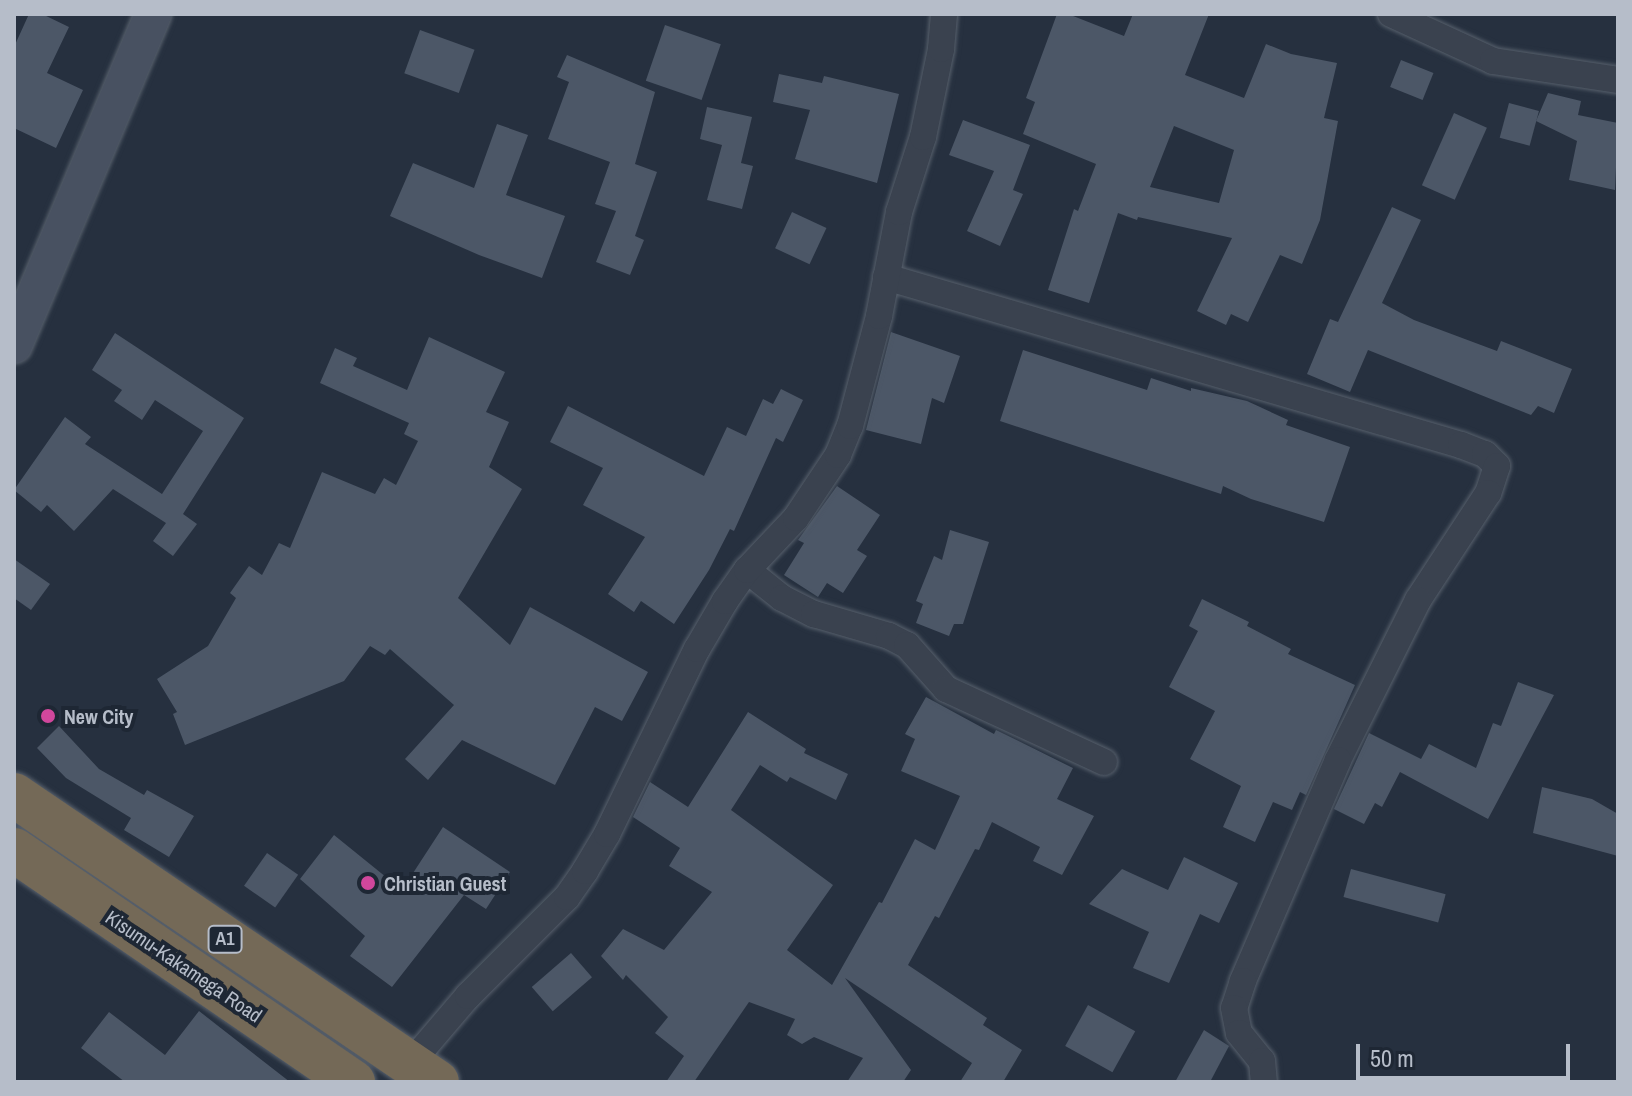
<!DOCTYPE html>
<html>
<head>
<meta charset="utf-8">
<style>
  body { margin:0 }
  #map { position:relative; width:1632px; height:1096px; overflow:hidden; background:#26303f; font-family:"Archivo Narrow",sans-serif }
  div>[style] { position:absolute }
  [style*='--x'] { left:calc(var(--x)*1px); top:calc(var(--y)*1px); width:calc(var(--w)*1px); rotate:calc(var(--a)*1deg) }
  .building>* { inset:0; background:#4c5767; transform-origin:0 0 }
  .roads { filter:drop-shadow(0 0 2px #57606c) drop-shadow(0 0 2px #57606c) }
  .street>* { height:26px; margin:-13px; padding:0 13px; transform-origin:13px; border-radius:13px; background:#3a424f }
  .secondary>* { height:36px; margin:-18px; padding:0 18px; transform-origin:18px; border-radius:18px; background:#485161 }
  .highway>* { height:44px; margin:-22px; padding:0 22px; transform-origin:22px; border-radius:22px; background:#746957 }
  .dots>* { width:22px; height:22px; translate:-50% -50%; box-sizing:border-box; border:4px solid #1e2734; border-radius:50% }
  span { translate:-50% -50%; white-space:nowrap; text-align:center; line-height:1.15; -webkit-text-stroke:8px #1e2734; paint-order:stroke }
  .shield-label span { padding:2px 6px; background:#1e2734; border:2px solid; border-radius:6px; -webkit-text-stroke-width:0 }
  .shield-label { font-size:18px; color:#b6bdc9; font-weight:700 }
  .poi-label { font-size:20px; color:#b6bdc9; font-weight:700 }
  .left { translate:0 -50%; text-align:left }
  .street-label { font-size:20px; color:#b6bdc9 }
  .frame { position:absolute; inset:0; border:16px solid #b6bdc9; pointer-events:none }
  .scale { position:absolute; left:1356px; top:1044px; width:214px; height:36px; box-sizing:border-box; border:4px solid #b6bdc9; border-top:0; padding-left:10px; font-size:24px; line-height:28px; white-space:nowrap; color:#b6bdc9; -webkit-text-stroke:6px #1e2734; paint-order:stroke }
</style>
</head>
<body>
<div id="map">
  <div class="building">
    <i style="clip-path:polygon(29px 14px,42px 14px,69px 27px,47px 73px,83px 90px,56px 148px,14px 128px,14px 47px)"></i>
    <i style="clip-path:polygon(evenodd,1057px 14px,1068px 14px,1124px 36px,1133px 14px,1209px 14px,1185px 75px,1244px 98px,1266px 44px,1291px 54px,1337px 63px,1324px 118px,1338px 121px,1320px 220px,1302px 264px,1280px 255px,1248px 322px,1231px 314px,1226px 325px,1197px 311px,1232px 238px,1138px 217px,1137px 220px,1118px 213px,1089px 303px,1048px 290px,1074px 209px,1078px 211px,1096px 164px,1023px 134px,1035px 102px,1026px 98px,1057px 14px,1174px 126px,1234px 150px,1219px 203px,1150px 187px,1174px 126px)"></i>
    <i style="left:665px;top:25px;width:59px;height:59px;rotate:19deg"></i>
    <i style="left:420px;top:30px;width:58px;height:46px;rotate:20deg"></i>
    <i style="clip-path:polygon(567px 55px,655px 92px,635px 164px,657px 172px,635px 236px,644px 240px,630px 275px,596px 262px,616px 211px,595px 204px,610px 162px,548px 139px,569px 82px,557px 77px)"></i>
    <i style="left:1401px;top:60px;width:35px;height:29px;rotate:22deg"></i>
    <i style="clip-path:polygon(779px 74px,822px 83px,824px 76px,899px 94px,877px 183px,795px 159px,810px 110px,773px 102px)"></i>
    <i style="clip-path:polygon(1548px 93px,1581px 101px,1578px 115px,1618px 123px,1615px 190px,1569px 180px,1577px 141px,1536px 121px)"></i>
    <i style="left:1509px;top:103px;width:31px;height:36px;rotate:15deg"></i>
    <i style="clip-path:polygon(707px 107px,752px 117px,741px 163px,753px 166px,742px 209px,707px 200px,722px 145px,700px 139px)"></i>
    <i style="left:1454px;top:113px;width:36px;height:79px;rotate:24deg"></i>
    <i style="clip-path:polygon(963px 120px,1030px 145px,1013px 190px,1023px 194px,1000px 246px,967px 231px,994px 171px,949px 155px)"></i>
    <i style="clip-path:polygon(497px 124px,528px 135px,506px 195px,565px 216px,542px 278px,479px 255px,390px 216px,413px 163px,474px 188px)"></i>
    <i style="clip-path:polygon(1392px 207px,1421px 220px,1382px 303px,1414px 320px,1497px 351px,1501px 341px,1572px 369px,1554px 413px,1538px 406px,1531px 415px,1368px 350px,1350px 392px,1307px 374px,1330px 319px,1338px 322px)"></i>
    <i style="left:792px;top:212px;width:38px;height:40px;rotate:25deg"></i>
    <i style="clip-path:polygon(891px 332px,960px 356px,944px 403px,932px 398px,921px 444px,866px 430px)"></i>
    <i style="clip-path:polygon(115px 333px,244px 418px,183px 514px,197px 524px,173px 556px,153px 541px,166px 523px,113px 489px,74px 531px,47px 505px,41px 512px,14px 490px,65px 417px,91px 437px,85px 444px,162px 494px,203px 431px,155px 400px,142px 420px,114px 401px,122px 390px,92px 370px)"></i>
    <i style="clip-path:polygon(429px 337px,505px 372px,486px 412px,509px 422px,489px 467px,522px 489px,458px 598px,510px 645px,530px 607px,648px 672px,622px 721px,595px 707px,555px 785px,462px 740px,428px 780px,405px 759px,454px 705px,390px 649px,385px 655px,370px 646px,344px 681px,185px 745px,173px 714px,177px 712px,157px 679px,208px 646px,236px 598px,230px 593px,249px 566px,262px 575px,279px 543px,290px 548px,322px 472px,375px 494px,384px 478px,396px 485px,418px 441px,404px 434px,409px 423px,320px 383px,335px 348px,357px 358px,353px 366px,407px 390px)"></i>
    <i style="clip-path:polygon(1023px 350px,1147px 390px,1151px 378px,1191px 391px,1191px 388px,1247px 401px,1288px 420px,1286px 425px,1350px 447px,1324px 522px,1251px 499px,1223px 486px,1221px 494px,1000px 421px)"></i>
    <i style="clip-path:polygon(781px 389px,803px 400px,783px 442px,776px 438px,734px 531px,730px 529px,709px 570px,674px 624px,641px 601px,634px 612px,608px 594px,645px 537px,583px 505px,603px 468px,550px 442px,568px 406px,704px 476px,727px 427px,746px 436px,763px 399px,773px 404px)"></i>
    <i style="clip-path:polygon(837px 486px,880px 515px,857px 550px,867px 556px,843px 593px,827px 583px,818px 597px,784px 575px,804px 543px,798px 540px)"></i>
    <i style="clip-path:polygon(950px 530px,989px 542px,963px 624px,954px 624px,949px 636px,916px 623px,923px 604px,916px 601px,934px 556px,942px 560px)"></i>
    <i style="clip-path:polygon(14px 559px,50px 584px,31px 610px,14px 598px)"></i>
    <i style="clip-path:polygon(1202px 599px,1249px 622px,1247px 626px,1291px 649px,1288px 654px,1355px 685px,1306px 795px,1300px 792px,1292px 810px,1273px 802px,1255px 842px,1223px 827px,1241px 786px,1190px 759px,1215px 711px,1169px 687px,1198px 631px,1189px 626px)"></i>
    <i style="clip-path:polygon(1518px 682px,1554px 695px,1488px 819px,1400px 772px,1382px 807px,1375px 803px,1364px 824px,1334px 809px,1369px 733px,1421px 759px,1429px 744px,1476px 768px,1493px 723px,1501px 726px)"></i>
    <i style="clip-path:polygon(926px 697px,994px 734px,996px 730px,1073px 768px,1057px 799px,1094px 816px,1062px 875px,1033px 861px,1040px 847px,992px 822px,979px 850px,975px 849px,939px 918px,935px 916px,908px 965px,987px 1018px,983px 1025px,1022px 1050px,1003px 1082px,960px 1082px,972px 1063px,845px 978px,911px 1070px,903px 1082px,847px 1082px,863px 1058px,814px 1037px,802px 1044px,787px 1035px,795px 1019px,749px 1002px,694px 1082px,666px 1082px,684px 1056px,655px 1033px,668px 1017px,626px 975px,623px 980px,601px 956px,623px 929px,664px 950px,712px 892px,669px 866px,680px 848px,633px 817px,650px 782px,688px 807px,748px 712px,806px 749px,804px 753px,848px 774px,836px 800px,790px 777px,787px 782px,760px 765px,731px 810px,833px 885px,787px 950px,832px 985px,879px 902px,882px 903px,915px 839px,935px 850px,960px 796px,901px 771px,915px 739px,905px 734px)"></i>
    <i style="clip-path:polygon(59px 726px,99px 769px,144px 795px,147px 790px,194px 816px,169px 857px,124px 830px,131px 818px,66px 778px,37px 748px)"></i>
    <i style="clip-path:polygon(1542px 787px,1592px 799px,1618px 814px,1618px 856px,1533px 833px)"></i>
    <i style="clip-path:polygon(443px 827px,510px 872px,486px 909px,464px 895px,392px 987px,350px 956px,365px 936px,300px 879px,334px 835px,402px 890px)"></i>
    <i style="left:267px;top:853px;width:38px;height:40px;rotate:35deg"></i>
    <i style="clip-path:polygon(1184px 857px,1238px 883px,1219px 923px,1200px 914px,1169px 983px,1133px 968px,1149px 932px,1089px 904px,1122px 869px,1168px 890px)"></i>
    <i style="left:1351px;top:869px;width:98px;height:29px;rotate:15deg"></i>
    <i style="left:571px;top:953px;width:32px;height:52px;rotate:49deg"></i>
    <i style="left:1088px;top:1005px;width:54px;height:47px;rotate:29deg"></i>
    <i style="clip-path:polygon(199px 1011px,290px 1082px,125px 1082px,81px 1048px,109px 1012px,165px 1055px)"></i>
    <i style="clip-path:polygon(1204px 1030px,1229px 1046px,1210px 1082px,1175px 1082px)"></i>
  </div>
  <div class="roads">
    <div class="street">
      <i style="--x:1391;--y:14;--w:112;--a:24.7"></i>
      <i style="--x:1493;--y:61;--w:126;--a:8.6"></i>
      <i style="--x:886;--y:277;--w:599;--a:16.29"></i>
      <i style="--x:1461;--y:445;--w:26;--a:21"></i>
      <i style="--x:1485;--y:454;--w:17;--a:45"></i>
      <i style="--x:1497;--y:466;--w:28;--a:108"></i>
      <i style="--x:1488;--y:493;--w:128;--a:123.2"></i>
      <i style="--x:1418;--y:600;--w:179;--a:116.6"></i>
      <i style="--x:1338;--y:760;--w:241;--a:113.3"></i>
      <i style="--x:1243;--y:981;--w:28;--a:108"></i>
      <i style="--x:1234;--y:1008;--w:25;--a:79"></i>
      <i style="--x:1239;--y:1033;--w:36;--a:51"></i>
      <i style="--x:1262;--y:1061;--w:21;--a:85"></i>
      <i style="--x:747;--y:570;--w:45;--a:38.7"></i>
      <i style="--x:782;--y:598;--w:36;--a:27"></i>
      <i style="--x:814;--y:614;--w:78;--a:16.3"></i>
      <i style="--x:889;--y:636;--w:20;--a:27"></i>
      <i style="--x:907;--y:645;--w:59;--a:48.4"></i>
      <i style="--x:946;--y:689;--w:174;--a:24.8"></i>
      <i style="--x:409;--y:1065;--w:91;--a:-49.5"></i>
      <i style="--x:468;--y:996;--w:140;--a:-45"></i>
      <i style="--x:567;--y:897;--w:32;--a:-55"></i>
      <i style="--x:585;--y:871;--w:43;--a:-59.3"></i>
      <i style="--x:607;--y:834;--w:206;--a:-64.1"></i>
      <i style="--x:697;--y:649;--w:56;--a:-59.7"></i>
      <i style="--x:725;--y:601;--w:38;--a:-55"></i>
      <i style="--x:747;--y:570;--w:71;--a:-46.7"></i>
      <i style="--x:796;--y:518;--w:76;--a:-56.3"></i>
      <i style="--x:838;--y:455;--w:31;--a:-68"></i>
      <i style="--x:850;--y:426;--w:114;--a:-75.2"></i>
      <i style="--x:879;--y:316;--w:106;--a:-79.1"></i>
      <i style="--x:899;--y:212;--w:79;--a:-72.3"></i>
      <i style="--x:923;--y:137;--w:90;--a:-78.4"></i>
      <i style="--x:941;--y:49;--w:35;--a:-85"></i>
    </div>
    <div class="secondary">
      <i style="--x:14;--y:345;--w:359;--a:-67.2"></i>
    </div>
    <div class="highway">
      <i style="--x:14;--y:795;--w:511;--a:34.16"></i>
      <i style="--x:14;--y:850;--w:411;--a:34.4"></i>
    </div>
  </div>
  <div class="dots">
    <i style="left:48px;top:716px;background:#d1479c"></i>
    <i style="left:368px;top:883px;background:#d1479c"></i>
  </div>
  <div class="shield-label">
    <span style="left:225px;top:939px">A1</span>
  </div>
  <div class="poi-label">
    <span class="left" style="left:64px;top:716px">New City</span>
    <span class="left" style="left:384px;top:883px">Christian Guest</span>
  </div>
  <div class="street-label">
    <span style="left:184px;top:966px;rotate:34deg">Kisumu-Kakamega Road</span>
  </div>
  <div class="frame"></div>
  <div class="scale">50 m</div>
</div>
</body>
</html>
